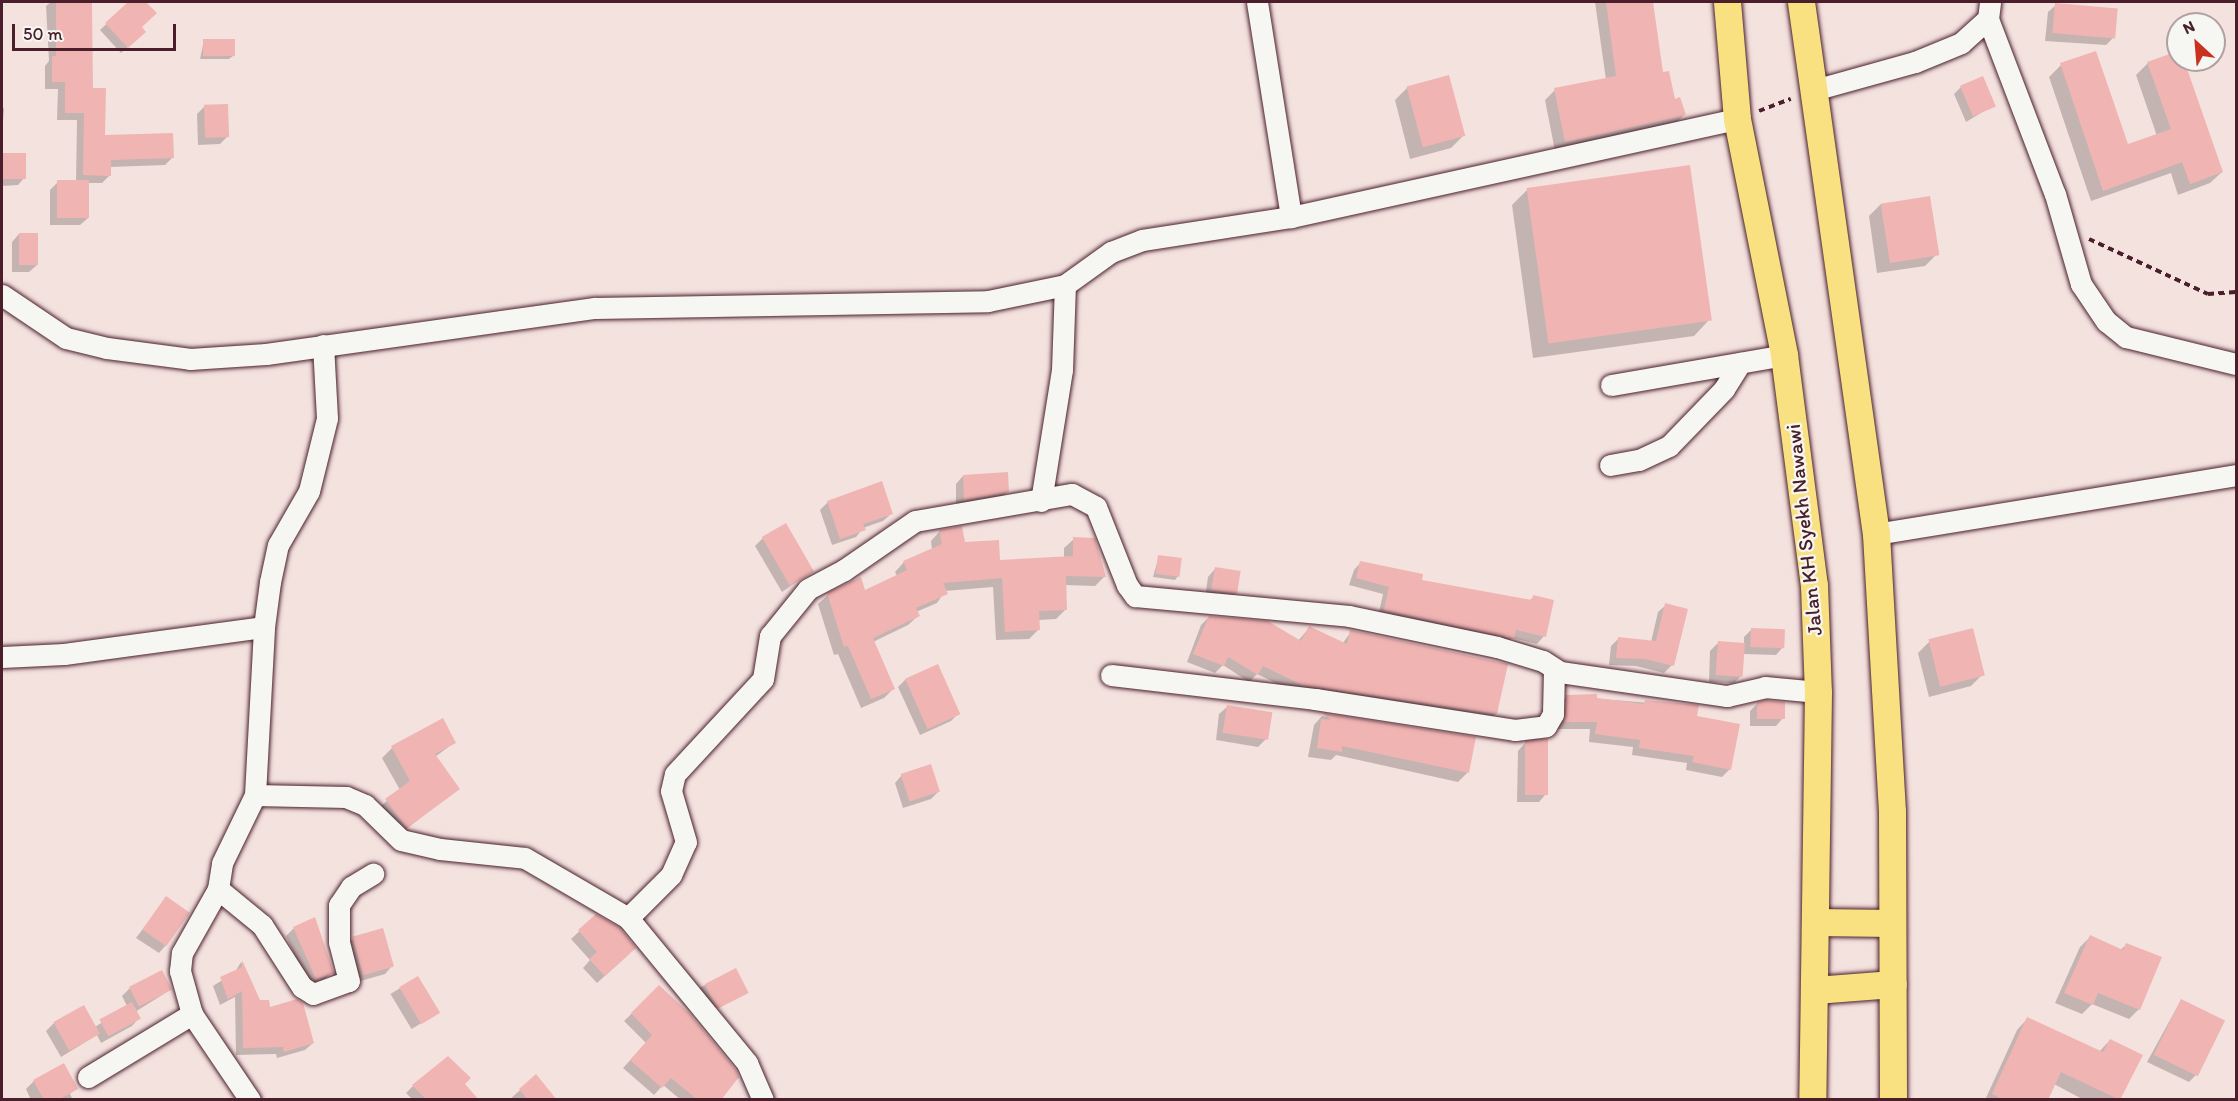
<!DOCTYPE html>
<html>
<head>
<meta charset="utf-8">
<style>
  body { margin:0 }
  #map { position:relative; width:2238px; height:1101px; overflow:hidden; background:#f4e2df; font-family:Itim,sans-serif }
  div>[style] { position:absolute }
  [style*='--x'] { left:calc(var(--x)*1px); top:calc(var(--y)*1px); width:calc(var(--w)*1px); rotate:calc(var(--a)*1deg) }
  .shadow>* { inset:0; background:#0003; transform-origin:0 0 }
  .building>* { inset:0; background:#f0b5b3; transform-origin:0 0 }
  .path>* { height:4px; margin-top:-2px; transform-origin:0; background:repeating-linear-gradient(90deg,#4a1f2b 0 6px,transparent 0 10.5px) }
  .roads { filter:drop-shadow(0 0 2px #4a1f2b) drop-shadow(0 0 2px #4a1f2b) }
  .minor>* { height:21px; margin:-10.5px; padding:0 10.5px; transform-origin:10.5px; border-radius:10.5px; background:#f6f6f2 }
  .major>* { height:27px; margin:-13.5px; padding:0 13.5px; transform-origin:13.5px; border-radius:13.5px; background:#f9e181 }
  span { translate:-50% -50%; white-space:nowrap; text-align:center; line-height:1.15; -webkit-text-stroke:4.5px #f6f6f2; paint-order:stroke }
  .street-label { font-size:21px; color:#4a1f2b }
  .frame { position:absolute; inset:0; border:3px solid #4a1f2b; pointer-events:none }
  .north { position:absolute; left:2166px; top:12px; width:60px; height:60px; box-sizing:border-box; background:#f6f6f2; border:2px solid #b1a0a2; border-radius:50%; rotate:334deg; font-size:16px; font-weight:700; line-height:24px; text-align:center; color:#4a1f2b }
  .north::after { content:''; display:block; margin:auto; width:21px; height:27px; background:#c8321e; clip-path:polygon(50% 0,100% 100%,50% 72%,0 100%) }
  .scale { position:absolute; left:12px; top:24px; width:164px; height:27px; box-sizing:border-box; border:3px solid #4a1f2b; border-top:0; padding-left:8px; font-size:18px; line-height:21px; white-space:nowrap; color:#4a1f2b; -webkit-text-stroke:4px #f6f6f2; paint-order:stroke }
</style>
</head>
<body>
<div id="map">
  <div class="shadow">
    <i style="clip-path:polygon(51px 2px,89px 2px,92px 89px,104px 136px,172px 158px,165px 165px,110px 167px,110px 175px,102px 183px,88px 183px,88px 218px,80px 225px,50px 225px,50px 190px,58px 182px,76px 182px,77px 120px,57px 120px,58px 89px,45px 89px,45px 66px,49px 61px,46px 6px)"></i>
    <i style="clip-path:polygon(130px 2px,144px 2px,155px 13px,140px 27px,138px 38px,121px 53px,100px 30px)"></i>
    <i style="clip-path:polygon(1595px 2px,1651px 2px,1661px 74px,1684px 115px,1674px 125px,1555px 151px,1545px 100px,1555px 90px,1606px 80px)"></i>
    <i style="clip-path:polygon(2056px 5px,2114px 37px,2106px 45px,2045px 41px,2048px 12px)"></i>
    <i style="clip-path:polygon(204px 40px,233px 56px,229px 59px,200px 59px)"></i>
    <i style="clip-path:polygon(2178px 52px,2222px 172px,2210px 183px,2178px 195px,2171px 173px,2091px 201px,2049px 77px,2061px 65px,2127px 146px,2157px 136px,2136px 75px,2148px 63px)"></i>
    <i style="clip-path:polygon(1961px 87px,1994px 105px,1966px 122px,1954px 94px)"></i>
    <i style="clip-path:polygon(1407px 88px,1463px 136px,1451px 148px,1410px 159px,1395px 100px)"></i>
    <i style="clip-path:polygon(205px 106px,228px 136px,220px 144px,198px 145px,197px 114px)"></i>
    <i style="clip-path:polygon(2px 108px,4px 108px,2px 136px)"></i>
    <i style="clip-path:polygon(24px 154px,25px 177px,18px 185px,2px 186px,2px 155px)"></i>
    <i style="clip-path:polygon(1528px 189px,1709px 320px,1694px 336px,1533px 358px,1512px 205px)"></i>
    <i style="clip-path:polygon(1881px 204px,1937px 254px,1925px 266px,1877px 273px,1869px 216px)"></i>
    <i style="clip-path:polygon(19px 234px,37px 265px,29px 272px,12px 272px,12px 242px)"></i>
    <i style="clip-path:polygon(963px 476px,1008px 491px,1000px 499px,956px 507px,956px 484px)"></i>
    <i style="clip-path:polygon(828px 502px,891px 514px,883px 521px,863px 528px,856px 537px,832px 545px,820px 510px)"></i>
    <i style="clip-path:polygon(940px 531px,999px 562px,1064px 558px,1064px 548px,1074px 539px,1094px 539px,1105px 576px,1095px 586px,1065px 585px,1066px 609px,1056px 619px,1038px 620px,1039px 629px,1029px 639px,996px 640px,993px 587px,945px 591px,937px 603px,916px 612px,918px 616px,908px 625px,873px 642px,893px 689px,884px 698px,861px 708px,838px 654px,834px 655px,818px 604px,828px 595px,864px 592px,897px 576px,895px 572px,904px 562px,932px 550px,931px 541px)"></i>
    <i style="clip-path:polygon(763px 538px,812px 571px,782px 592px,755px 546px)"></i>
    <i style="clip-path:polygon(1159px 556px,1178px 576px,1175px 580px,1153px 577px)"></i>
    <i style="clip-path:polygon(1361px 562px,1420px 582px,1529px 601px,1534px 597px,1544px 636px,1537px 644px,1512px 638px,1505px 645px,1378px 617px,1383px 594px,1349px 585px,1354px 570px)"></i>
    <i style="clip-path:polygon(1215px 569px,1236px 592px,1229px 600px,1205px 598px,1208px 577px)"></i>
    <i style="clip-path:polygon(1666px 605px,1672px 665px,1664px 673px,1636px 666px,1609px 665px,1611px 646px,1619px 638px,1651px 642px,1658px 612px)"></i>
    <i style="clip-path:polygon(1209px 617px,1298px 641px,1309px 628px,1342px 644px,1351px 632px,1496px 714px,1488px 721px,1294px 692px,1257px 674px,1249px 682px,1223px 665px,1215px 673px,1187px 662px,1201px 625px)"></i>
    <i style="clip-path:polygon(1752px 629px,1783px 647px,1776px 655px,1743px 654px,1742px 675px,1734px 683px,1709px 682px,1710px 651px,1718px 643px,1744px 644px,1744px 637px)"></i>
    <i style="clip-path:polygon(1930px 641px,1983px 674px,1971px 686px,1929px 697px,1918px 653px)"></i>
    <i style="clip-path:polygon(906px 679px,958px 714px,951px 721px,920px 735px,898px 687px)"></i>
    <i style="clip-path:polygon(1567px 696px,1697px 707px,1696px 717px,1730px 769px,1722px 777px,1686px 770px,1687px 763px,1632px 755px,1633px 747px,1589px 742px,1590px 729px,1556px 729px,1559px 704px)"></i>
    <i style="clip-path:polygon(1758px 703px,1783px 718px,1776px 726px,1750px 726px,1750px 711px)"></i>
    <i style="clip-path:polygon(1227px 707px,1266px 739px,1258px 747px,1216px 740px,1219px 714px)"></i>
    <i style="clip-path:polygon(1322px 716px,1475px 738px,1467px 773px,1458px 782px,1336px 755px,1331px 760px,1308px 757px,1314px 725px)"></i>
    <i style="clip-path:polygon(455px 742px,435px 757px,458px 789px,396px 837px,376px 810px,400px 790px,382px 758px,392px 748px)"></i>
    <i style="clip-path:polygon(1525px 743px,1546px 794px,1539px 802px,1517px 802px,1518px 751px)"></i>
    <i style="clip-path:polygon(902px 775px,939px 791px,931px 799px,903px 808px,895px 783px)"></i>
    <i style="clip-path:polygon(166px 898px,166px 945px,159px 953px,136px 938px)"></i>
    <i style="clip-path:polygon(596px 916px,627px 956px,597px 983px,583px 968px,590px 960px,571px 939px)"></i>
    <i style="clip-path:polygon(294px 928px,332px 972px,324px 980px,309px 986px,286px 936px)"></i>
    <i style="clip-path:polygon(382px 930px,392px 966px,385px 974px,357px 982px,345px 946px,353px 939px)"></i>
    <i style="clip-path:polygon(2090px 937px,2120px 950px,2126px 945px,2139px 1009px,2129px 1019px,2092px 1004px,2082px 1014px,2055px 1003px,2080px 947px)"></i>
    <i style="clip-path:polygon(241px 962px,259px 1002px,313px 1043px,305px 1050px,277px 1058px,276px 1054px,236px 1055px,235px 997px,220px 1005px,213px 986px,235px 972px)"></i>
    <i style="left:736px;top:970px;width:25px;height:44px;rotate:64deg"></i>
    <i style="left:417px;top:978px;width:41px;height:31px;rotate:59deg"></i>
    <i style="clip-path:polygon(659px 987px,719px 1100px,681px 1100px,663px 1085px,654px 1095px,623px 1068px,646px 1043px,624px 1021px)"></i>
    <i style="clip-path:polygon(130px 988px,170px 990px,135px 1012px,139px 1018px,132px 1026px,101px 1043px,97px 1035px,61px 1057px,46px 1031px,54px 1023px,95px 1027px,127px 1006px,122px 996px)"></i>
    <i style="clip-path:polygon(2181px 1000px,2196px 1075px,2189px 1082px,2147px 1062px)"></i>
    <i style="clip-path:polygon(2027px 1019px,2099px 1052px,2110px 1040px,2141px 1055px,2118px 1100px,2084px 1100px,2054px 1084px,2047px 1100px,1985px 1100px,2017px 1030px)"></i>
    <i style="clip-path:polygon(536px 1076px,555px 1100px,509px 1100px)"></i>
    <i style="clip-path:polygon(34px 1081px,76px 1089px,70px 1094px,73px 1100px,31px 1100px,26px 1089px)"></i>
    <i style="clip-path:polygon(463px 1084px,477px 1100px,413px 1100px,406px 1093px,413px 1086px)"></i>
  </div>
  <div class="building">
    <i style="clip-path:polygon(56px 2px,92px 2px,93px 88px,106px 88px,105px 135px,173px 133px,174px 158px,111px 160px,111px 176px,83px 175px,84px 113px,65px 113px,65px 82px,52px 82px,52px 56px,56px 56px)"></i>
    <i style="clip-path:polygon(128px 2px,146px 2px,157px 13px,142px 27px,146px 32px,128px 48px,105px 23px)"></i>
    <i style="clip-path:polygon(1606px 2px,1653px 2px,1663px 72px,1669px 71px,1675px 99px,1680px 97px,1686px 115px,1565px 142px,1554px 88px,1616px 76px)"></i>
    <i style="left:2055px;top:3px;width:63px;height:30px;rotate:5deg"></i>
    <i style="left:203px;top:39px;width:32px;height:17px"></i>
    <i style="clip-path:polygon(2096px 51px,2128px 144px,2171px 129px,2147px 62px,2178px 51px,2178px 60px,2184px 60px,2223px 172px,2190px 184px,2182px 162px,2103px 191px,2060px 63px)"></i>
    <i style="left:1449px;top:75px;width:63px;height:44px;rotate:75deg"></i>
    <i style="left:1983px;top:76px;width:33px;height:25px;rotate:67deg"></i>
    <i style="left:228px;top:104px;width:33px;height:24px;rotate:88deg"></i>
    <i style="left:2px;top:153px;width:24px;height:26px"></i>
    <i style="left:1690px;top:165px;width:157px;height:165px;rotate:82deg"></i>
    <i style="left:89px;top:180px;width:38px;height:32px;rotate:90deg"></i>
    <i style="left:1930px;top:196px;width:60px;height:50px;rotate:81deg"></i>
    <i style="left:19px;top:233px;width:19px;height:32px"></i>
    <i style="clip-path:polygon(1008px 472px,1009px 492px,964px 500px,963px 475px)"></i>
    <i style="clip-path:polygon(882px 481px,893px 514px,863px 524px,866px 530px,840px 539px,827px 501px)"></i>
    <i style="left:786px;top:523px;width:56px;height:28px;rotate:60deg"></i>
    <i style="clip-path:polygon(962px 526px,965px 542px,999px 540px,1000px 560px,1073px 556px,1073px 537px,1095px 538px,1106px 577px,1066px 576px,1067px 610px,1039px 611px,1040px 630px,1005px 632px,1002px 578px,943px 583px,948px 594px,916px 608px,920px 616px,873px 638px,895px 689px,871px 699px,848px 646px,844px 647px,827px 593px,861px 577px,865px 590px,907px 570px,903px 561px,942px 544px,939px 530px)"></i>
    <i style="left:1158px;top:555px;width:24px;height:19px;rotate:7deg"></i>
    <i style="clip-path:polygon(1360px 561px,1423px 574px,1422px 580px,1532px 600px,1533px 595px,1554px 600px,1546px 637px,1516px 630px,1514px 639px,1384px 610px,1389px 587px,1356px 578px)"></i>
    <i style="left:1215px;top:567px;width:26px;height:23px;rotate:9deg"></i>
    <i style="clip-path:polygon(1665px 603px,1688px 609px,1674px 666px,1645px 659px,1616px 658px,1618px 637px,1656px 641px)"></i>
    <i style="clip-path:polygon(1209px 616px,1268px 621px,1301px 641px,1309px 626px,1347px 644px,1350px 630px,1508px 664px,1497px 714px,1302px 685px,1263px 666px,1258px 675px,1228px 657px,1224px 666px,1193px 654px)"></i>
    <i style="left:1751px;top:628px;width:34px;height:19px;rotate:2deg"></i>
    <i style="left:1973px;top:628px;width:49px;height:46px;rotate:76deg"></i>
    <i style="left:1718px;top:641px;width:27px;height:34px;rotate:4deg"></i>
    <i style="left:938px;top:664px;width:55px;height:36px;rotate:66deg"></i>
    <i style="clip-path:polygon(1597px 694px,1597px 698px,1644px 704px,1645px 700px,1699px 705px,1697px 716px,1740px 724px,1731px 770px,1692px 762px,1694px 756px,1639px 748px,1640px 740px,1595px 734px,1597px 722px,1563px 722px,1566px 695px)"></i>
    <i style="clip-path:polygon(1766px 700px,1785px 702px,1785px 719px,1757px 719px,1757px 702px)"></i>
    <i style="left:1227px;top:705px;width:46px;height:28px;rotate:9deg"></i>
    <i style="clip-path:polygon(1322px 713px,1476px 737px,1469px 773px,1342px 746px,1342px 752px,1317px 748px,1321px 719px,1331px 720px)"></i>
    <i style="clip-path:polygon(443px 718px,456px 743px,435px 754px,460px 789px,407px 828px,385px 799px,410px 781px,391px 746px)"></i>
    <i style="left:1548px;top:739px;width:56px;height:23px;rotate:90deg"></i>
    <i style="left:931px;top:764px;width:29px;height:32px;rotate:72deg"></i>
    <i style="left:166px;top:896px;width:29px;height:41px;rotate:35deg"></i>
    <i style="clip-path:polygon(596px 914px,620px 928px,636px 948px,605px 976px,589px 959px,597px 952px,578px 930px)"></i>
    <i style="clip-path:polygon(315px 917px,334px 973px,316px 979px,293px 927px)"></i>
    <i style="left:383px;top:928px;width:40px;height:32px;rotate:74deg"></i>
    <i style="clip-path:polygon(2090px 935px,2123px 950px,2126px 943px,2162px 957px,2140px 1010px,2098px 993px,2093px 1005px,2064px 993px)"></i>
    <i style="clip-path:polygon(242px 960px,260px 1000px,269px 1000px,270px 1007px,297px 999px,303px 1003px,314px 1043px,284px 1052px,283px 1047px,243px 1048px,242px 991px,228px 999px,220px 977px,242px 967px)"></i>
    <i style="left:736px;top:968px;width:28px;height:35px;rotate:63deg"></i>
    <i style="left:162px;top:970px;width:22px;height:37px;rotate:63deg"></i>
    <i style="left:418px;top:976px;width:43px;height:22px;rotate:59deg"></i>
    <i style="clip-path:polygon(659px 985px,689px 1013px,736px 1070px,739px 1077px,721px 1100px,698px 1100px,671px 1078px,662px 1088px,630px 1060px,652px 1035px,631px 1013px)"></i>
    <i style="left:2181px;top:999px;width:49px;height:62px;rotate:26deg"></i>
    <i style="left:132px;top:1002px;width:19px;height:37px;rotate:62deg"></i>
    <i style="left:84px;top:1005px;width:33px;height:35px;rotate:61deg"></i>
    <i style="clip-path:polygon(2027px 1017px,2103px 1052px,2110px 1039px,2143px 1055px,2120px 1100px,2061px 1072px,2048px 1100px,2004px 1100px,1992px 1094px)"></i>
    <i style="clip-path:polygon(448px 1056px,471px 1078px,465px 1084px,479px 1100px,427px 1100px,412px 1085px)"></i>
    <i style="clip-path:polygon(64px 1063px,78px 1089px,58px 1100px,44px 1100px,33px 1080px)"></i>
    <i style="clip-path:polygon(536px 1074px,557px 1100px,528px 1100px,519px 1089px)"></i>
  </div>
  <div class="path">
    <i style="--x:1759;--y:111;--w:34;--a:-21"></i>
    <i style="--x:2089;--y:239;--w:131;--a:24.8"></i>
    <i style="--x:2208;--y:294;--w:28;--a:-4"></i>
  </div>
  <div class="roads">
    <div class="minor">
      <i style="--x:1257;--y:2;--w:218;--a:81"></i>
      <i style="--x:1988;--y:19;--w:187;--a:69.1"></i>
      <i style="--x:2055;--y:194;--w:94;--a:73.9"></i>
      <i style="--x:2081;--y:284;--w:45;--a:56"></i>
      <i style="--x:2106;--y:321;--w:26;--a:39"></i>
      <i style="--x:2126;--y:337;--w:113;--a:13.8"></i>
      <i style="--x:1814;--y:90;--w:105;--a:-15.5"></i>
      <i style="--x:1915;--y:62;--w:50;--a:-22.4"></i>
      <i style="--x:1961;--y:43;--w:36;--a:-42"></i>
      <i style="--x:1988;--y:19;--w:17;--a:-83"></i>
      <i style="--x:2;--y:295;--w:77;--a:33.9"></i>
      <i style="--x:66;--y:338;--w:42;--a:13.7"></i>
      <i style="--x:107;--y:348;--w:84;--a:7.5"></i>
      <i style="--x:190;--y:359;--w:76;--a:-3.8"></i>
      <i style="--x:266;--y:354;--w:332;--a:-8"></i>
      <i style="--x:595;--y:308;--w:393;--a:-1"></i>
      <i style="--x:988;--y:301;--w:79;--a:-11.7"></i>
      <i style="--x:1065;--y:285;--w:57;--a:-35.7"></i>
      <i style="--x:1111;--y:252;--w:33;--a:-21"></i>
      <i style="--x:1142;--y:240;--w:151;--a:-8.8"></i>
      <i style="--x:1291;--y:217;--w:457;--a:-12.4"></i>
      <i style="--x:1611;--y:385;--w:176;--a:-9.8"></i>
      <i style="--x:1610;--y:465;--w:29;--a:-10"></i>
      <i style="--x:1639;--y:460;--w:33;--a:-25"></i>
      <i style="--x:1669;--y:446;--w:79;--a:-46"></i>
      <i style="--x:1724;--y:389;--w:31;--a:-58"></i>
      <i style="--x:1041;--y:501;--w:133;--a:-80.9"></i>
      <i style="--x:1062;--y:370;--w:85;--a:-88"></i>
      <i style="--x:1876;--y:534;--w:365;--a:-9.3"></i>
      <i style="--x:2;--y:657;--w:62;--a:-2.8"></i>
      <i style="--x:64;--y:654;--w:202;--a:-7.7"></i>
      <i style="--x:1111;--y:675;--w:205;--a:6.7"></i>
      <i style="--x:1315;--y:699;--w:202;--a:8.8"></i>
      <i style="--x:1515;--y:730;--w:31;--a:-7"></i>
      <i style="--x:1546;--y:726;--w:14;--a:-60"></i>
      <i style="--x:1553;--y:714;--w:45;--a:-88.7"></i>
      <i style="--x:255;--y:795;--w:91;--a:1.3"></i>
      <i style="--x:346;--y:797;--w:21;--a:23"></i>
      <i style="--x:365;--y:805;--w:50;--a:44.2"></i>
      <i style="--x:401;--y:840;--w:40;--a:13"></i>
      <i style="--x:440;--y:849;--w:85;--a:6"></i>
      <i style="--x:525;--y:858;--w:119;--a:30.2"></i>
      <i style="--x:628;--y:918;--w:188;--a:50.6"></i>
      <i style="--x:747;--y:1063;--w:40;--a:66.6"></i>
      <i style="--x:218;--y:889;--w:57;--a:39.3"></i>
      <i style="--x:262;--y:925;--w:74;--a:57.2"></i>
      <i style="--x:302;--y:987;--w:13;--a:32"></i>
      <i style="--x:313;--y:994;--w:38;--a:-20"></i>
      <i style="--x:349;--y:981;--w:40;--a:-104.4"></i>
      <i style="--x:339;--y:942;--w:37;--a:-90"></i>
      <i style="--x:339;--y:905;--w:22;--a:-56"></i>
      <i style="--x:351;--y:887;--w:26;--a:-31"></i>
      <i style="--x:628;--y:918;--w:61;--a:-45"></i>
      <i style="--x:671;--y:875;--w:36;--a:-66"></i>
      <i style="--x:686;--y:842;--w:53;--a:-106.4"></i>
      <i style="--x:671;--y:791;--w:17;--a:-77"></i>
      <i style="--x:675;--y:774;--w:129;--a:-47.2"></i>
      <i style="--x:763;--y:679;--w:44;--a:-80.8"></i>
      <i style="--x:770;--y:636;--w:60;--a:-51"></i>
      <i style="--x:808;--y:589;--w:41;--a:-27.8"></i>
      <i style="--x:844;--y:570;--w:86;--a:-34.6"></i>
      <i style="--x:915;--y:521;--w:159;--a:-9.8"></i>
      <i style="--x:1072;--y:494;--w:27;--a:28"></i>
      <i style="--x:1096;--y:507;--w:84;--a:68.3"></i>
      <i style="--x:1127;--y:585;--w:14;--a:54"></i>
      <i style="--x:1135;--y:596;--w:215;--a:5.3"></i>
      <i style="--x:1349;--y:616;--w:151;--a:11.8"></i>
      <i style="--x:1497;--y:647;--w:48;--a:16.9"></i>
      <i style="--x:1543;--y:661;--w:20;--a:33"></i>
      <i style="--x:1560;--y:672;--w:169;--a:8.2"></i>
      <i style="--x:1727;--y:696;--w:39;--a:-13"></i>
      <i style="--x:1765;--y:687;--w:53;--a:5.4"></i>
      <i style="--x:88;--y:1077;--w:122;--a:-31.2"></i>
      <i style="--x:250;--y:1100;--w:104;--a:-124"></i>
      <i style="--x:192;--y:1014;--w:45;--a:-105.6"></i>
      <i style="--x:180;--y:971;--w:18;--a:-84"></i>
      <i style="--x:182;--y:953;--w:73;--a:-60.6"></i>
      <i style="--x:218;--y:889;--w:26;--a:-81"></i>
      <i style="--x:222;--y:863;--w:76;--a:-64.1"></i>
      <i style="--x:255;--y:795;--w:168;--a:-86.9"></i>
      <i style="--x:264;--y:627;--w:45;--a:-82.4"></i>
      <i style="--x:270;--y:582;--w:38;--a:-78"></i>
      <i style="--x:278;--y:545;--w:62;--a:-60.1"></i>
      <i style="--x:309;--y:491;--w:75;--a:-76.1"></i>
      <i style="--x:327;--y:418;--w:73;--a:-93.1"></i>
    </div>
    <div class="major">
      <i style="--x:1727;--y:2;--w:117;--a:85.1"></i>
      <i style="--x:1737;--y:119;--w:241;--a:78.7"></i>
      <i style="--x:1784;--y:355;--w:232;--a:82.6"></i>
      <i style="--x:1814;--y:585;--w:107;--a:87.9"></i>
      <i style="--x:1818;--y:692;--w:408;--a:90.8"></i>
      <i style="--x:1801;--y:2;--w:537;--a:81.98"></i>
      <i style="--x:1876;--y:534;--w:277;--a:86.7"></i>
      <i style="--x:1892;--y:811;--w:289;--a:89.8"></i>
      <i style="--x:1815;--y:922;--w:77;--a:0.7"></i>
      <i style="--x:1815;--y:990;--w:78;--a:-4.4"></i>
    </div>
  </div>
  <div class="street-label">
    <span style="left:1804px;top:530px;rotate:-96deg">Jalan KH Syekh Nawawi</span>
  </div>
  <div class="frame"></div>
  <div class="north">N</div>
  <div class="scale">50 m</div>
</div>
</body>
</html>
